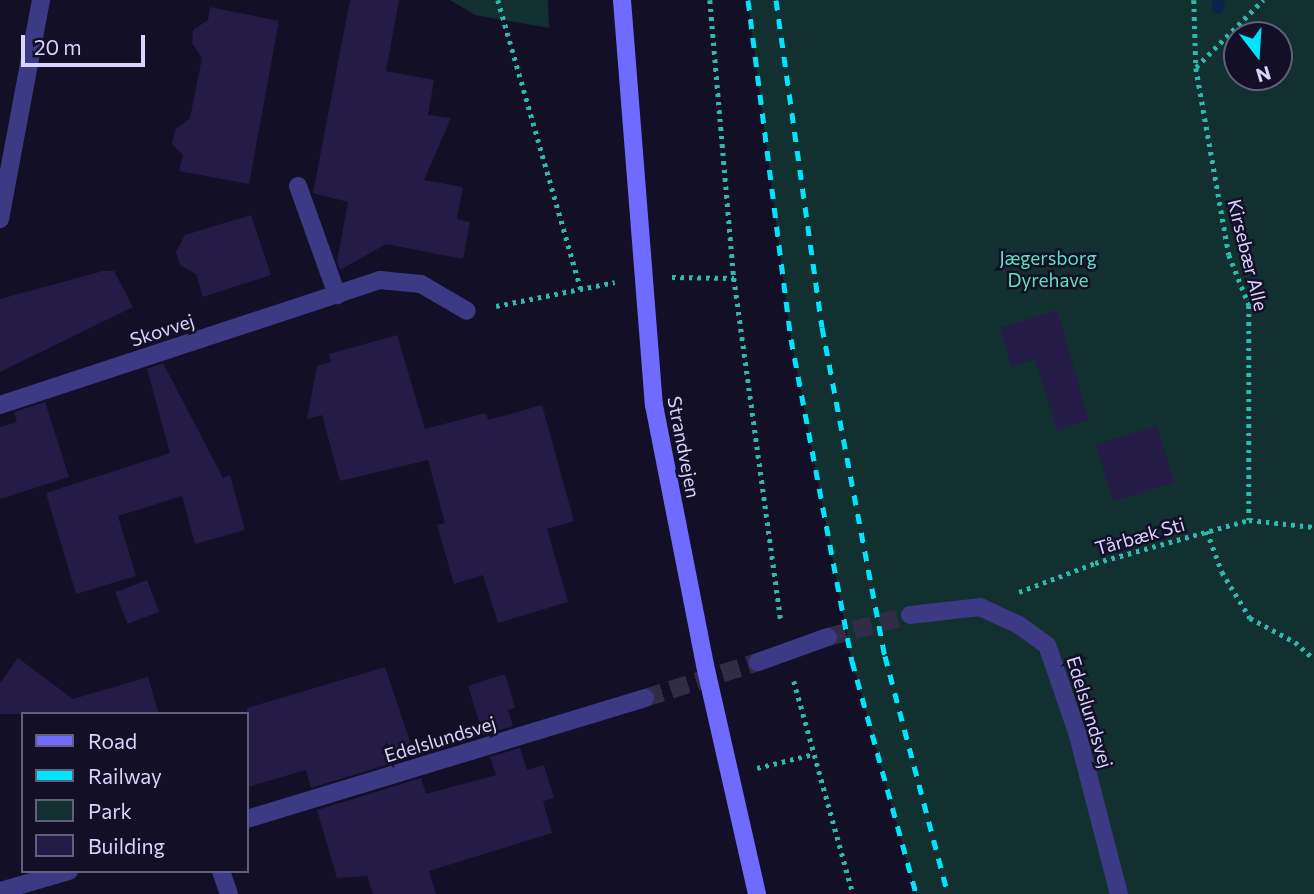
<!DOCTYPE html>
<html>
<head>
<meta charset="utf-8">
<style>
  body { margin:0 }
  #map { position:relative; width:1314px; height:894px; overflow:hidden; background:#130f26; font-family:Commissioner,sans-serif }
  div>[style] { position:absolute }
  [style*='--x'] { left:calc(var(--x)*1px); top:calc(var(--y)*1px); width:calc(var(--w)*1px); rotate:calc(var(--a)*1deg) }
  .green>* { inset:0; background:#12302f }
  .stream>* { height:12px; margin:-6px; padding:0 6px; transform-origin:6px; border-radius:6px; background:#0c2248 }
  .building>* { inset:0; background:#241b47; transform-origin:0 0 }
  .minor-tunnel>* { height:18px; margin-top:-9px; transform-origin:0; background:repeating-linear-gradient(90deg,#312d47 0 18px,transparent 0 27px) }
  .path>* { height:4.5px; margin-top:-2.25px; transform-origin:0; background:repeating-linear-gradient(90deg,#2fb8b0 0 3.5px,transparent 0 8.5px) }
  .minor>* { height:18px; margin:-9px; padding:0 9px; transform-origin:9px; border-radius:9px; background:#3d3a85 }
  .secondary>* { height:18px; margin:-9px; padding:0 9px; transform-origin:9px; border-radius:9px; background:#6f6bff }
  .rail>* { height:5px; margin-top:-2.5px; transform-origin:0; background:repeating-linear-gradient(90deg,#00e5ff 0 10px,transparent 0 19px) }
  span { translate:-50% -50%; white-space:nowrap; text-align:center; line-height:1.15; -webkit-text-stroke:5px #130f26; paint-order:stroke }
  .street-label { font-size:19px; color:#d9d4ff }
  .park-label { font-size:19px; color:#5fe0c0 }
  .legend { position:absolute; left:21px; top:712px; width:228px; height:161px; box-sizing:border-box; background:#130f26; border:2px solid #625e7d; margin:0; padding:9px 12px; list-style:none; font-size:21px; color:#d9d4ff }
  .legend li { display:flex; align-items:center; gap:14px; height:35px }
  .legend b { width:35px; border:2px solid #625e7d }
  .north { position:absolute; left:1223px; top:21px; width:70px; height:70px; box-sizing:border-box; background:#130f26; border:2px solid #625e7d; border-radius:50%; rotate:163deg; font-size:19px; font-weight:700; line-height:28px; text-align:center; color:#d9d4ff }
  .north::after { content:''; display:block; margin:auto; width:24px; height:32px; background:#00e5ff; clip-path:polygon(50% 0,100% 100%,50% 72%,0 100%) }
  .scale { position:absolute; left:21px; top:35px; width:124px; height:32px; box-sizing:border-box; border:4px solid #d9d4ff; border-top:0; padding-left:9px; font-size:21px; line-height:24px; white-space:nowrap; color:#d9d4ff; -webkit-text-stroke:5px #130f26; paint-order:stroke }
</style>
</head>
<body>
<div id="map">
  <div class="green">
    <i style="clip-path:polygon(450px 0,548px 0,549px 28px,475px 15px)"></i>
    <i style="clip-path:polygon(evenodd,748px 0,1314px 0,1314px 894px,916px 894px,852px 661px,791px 339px,748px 0,1237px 35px,1279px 35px,1279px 77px,1237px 77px,1237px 35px)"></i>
  </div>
  <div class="stream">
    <i style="--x:1218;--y:8;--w:8;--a:-83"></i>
  </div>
  <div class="building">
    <i style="clip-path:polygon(350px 0,399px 0,386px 71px,434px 80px,428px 115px,451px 118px,424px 180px,463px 187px,457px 219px,470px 222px,463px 259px,386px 244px,340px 270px,337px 261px,348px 202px,313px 193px)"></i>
    <i style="clip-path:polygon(210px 7px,279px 21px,249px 184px,179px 171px,183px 155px,172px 144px,175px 130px,190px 118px,202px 58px,192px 43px,193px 30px,208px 20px)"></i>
    <i style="clip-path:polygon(251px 215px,271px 275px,203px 297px,196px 274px,180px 265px,176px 252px,185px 235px)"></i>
    <i style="clip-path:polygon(103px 271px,114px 271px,133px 307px,0 372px,0 299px)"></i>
    <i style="clip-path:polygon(1057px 310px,1089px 420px,1057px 430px,1035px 359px,1012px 367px,1000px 328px)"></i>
    <i style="clip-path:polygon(397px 335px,425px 429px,486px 413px,488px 420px,542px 405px,574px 521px,547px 529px,568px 602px,498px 623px,483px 575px,454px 584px,437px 525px,445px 523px,428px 460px,340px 481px,322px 415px,307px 419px,317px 366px,331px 362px,329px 354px)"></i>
    <i style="clip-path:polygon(163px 363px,223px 478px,230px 475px,245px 530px,195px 544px,182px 496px,118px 516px,136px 576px,76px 594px,46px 493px,170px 453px,147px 369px)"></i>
    <i style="clip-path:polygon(45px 402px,69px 477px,0 499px,0 427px,17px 422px,14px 412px)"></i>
    <i style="left:1157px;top:426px;width:59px;height:64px;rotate:73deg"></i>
    <i style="left:147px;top:580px;width:34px;height:34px;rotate:69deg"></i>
    <i style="clip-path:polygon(18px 658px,73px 699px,148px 677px,159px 714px,0 714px,0 683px)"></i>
    <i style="clip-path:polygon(385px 667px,415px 756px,311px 788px,306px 770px,247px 787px,247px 708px)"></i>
    <i style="clip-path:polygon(505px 674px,515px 708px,508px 710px,513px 726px,483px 735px,468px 686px)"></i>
    <i style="clip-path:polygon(520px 748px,527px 770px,544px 765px,554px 798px,543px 801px,552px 833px,429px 871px,436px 894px,373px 894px,367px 876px,337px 878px,317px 810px,421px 778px,426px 794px,496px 775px,490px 757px)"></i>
  </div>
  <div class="minor-tunnel">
    <i style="--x:828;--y:637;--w:85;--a:-15"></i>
    <i style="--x:645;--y:698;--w:119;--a:-17.7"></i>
  </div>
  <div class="path">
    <i style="--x:498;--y:0;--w:301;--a:74"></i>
    <i style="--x:710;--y:0;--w:279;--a:85.1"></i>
    <i style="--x:734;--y:278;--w:346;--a:82.2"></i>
    <i style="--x:1194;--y:0;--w:68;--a:88.3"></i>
    <i style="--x:1196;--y:68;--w:190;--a:80"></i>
    <i style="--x:1229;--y:255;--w:54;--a:68.2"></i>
    <i style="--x:1249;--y:305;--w:215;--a:90"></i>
    <i style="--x:1196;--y:67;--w:95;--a:-45"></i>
    <i style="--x:672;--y:277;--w:62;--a:0.9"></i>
    <i style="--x:496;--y:306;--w:121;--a:-11.4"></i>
    <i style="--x:1207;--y:531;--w:44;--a:69.9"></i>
    <i style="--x:1222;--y:572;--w:54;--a:58.7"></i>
    <i style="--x:1250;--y:618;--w:51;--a:28.1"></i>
    <i style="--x:1295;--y:642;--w:25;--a:42"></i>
    <i style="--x:1019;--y:592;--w:81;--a:-20.9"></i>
    <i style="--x:1095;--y:563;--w:160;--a:-15.6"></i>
    <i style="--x:1249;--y:520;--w:65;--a:6.1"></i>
    <i style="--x:794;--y:681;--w:221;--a:74.5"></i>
    <i style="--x:757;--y:768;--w:59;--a:-13.8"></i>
  </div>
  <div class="minor">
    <i style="--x:298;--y:186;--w:116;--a:70.3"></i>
    <i style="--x:0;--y:219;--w:223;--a:-79.4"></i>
    <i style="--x:0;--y:405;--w:400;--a:-18.2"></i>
    <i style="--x:380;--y:280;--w:41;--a:5.6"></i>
    <i style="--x:421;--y:284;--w:53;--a:30.4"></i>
    <i style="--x:910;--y:615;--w:70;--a:-6.5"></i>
    <i style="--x:980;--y:607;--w:43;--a:24.8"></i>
    <i style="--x:1019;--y:625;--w:34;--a:36"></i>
    <i style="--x:1047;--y:645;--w:92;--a:71"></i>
    <i style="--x:1077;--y:732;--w:167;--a:75.5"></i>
    <i style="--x:758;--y:662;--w:74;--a:-19.7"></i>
    <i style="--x:247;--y:819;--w:416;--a:-16.9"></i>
    <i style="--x:221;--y:871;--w:24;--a:71"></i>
    <i style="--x:0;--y:891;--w:72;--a:-16.2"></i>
  </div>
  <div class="secondary">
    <i style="--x:622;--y:0;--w:406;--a:85.5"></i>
    <i style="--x:654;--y:405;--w:265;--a:78.9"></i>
    <i style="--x:705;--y:665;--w:235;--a:77.2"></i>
  </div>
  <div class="rail">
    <i style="--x:748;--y:0;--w:342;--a:82.8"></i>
    <i style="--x:791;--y:339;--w:328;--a:79.3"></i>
    <i style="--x:852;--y:661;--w:242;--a:74.6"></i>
    <i style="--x:776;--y:0;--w:330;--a:82"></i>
    <i style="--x:822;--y:327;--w:335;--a:79.2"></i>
    <i style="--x:885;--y:656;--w:246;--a:75.2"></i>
  </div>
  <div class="street-label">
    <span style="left:1248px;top:255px;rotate:76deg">Kirsebær Alle</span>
    <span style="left:162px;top:330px;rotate:-18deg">Skovvej</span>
    <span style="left:684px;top:447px;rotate:79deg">Strandvejen</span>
    <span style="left:1140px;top:536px;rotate:-16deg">Tårbæk Sti</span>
    <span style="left:1090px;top:712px;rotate:73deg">Edelslundsvej</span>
    <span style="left:440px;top:739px;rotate:-17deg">Edelslundsvej</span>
  </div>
  <div class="park-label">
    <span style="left:1048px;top:269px">Jægersborg<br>Dyrehave</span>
  </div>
  <ul class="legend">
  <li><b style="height:9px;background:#6f6bff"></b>Road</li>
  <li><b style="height:9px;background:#00e5ff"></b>Railway</li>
  <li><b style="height:19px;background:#12302f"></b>Park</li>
  <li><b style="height:19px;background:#241b47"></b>Building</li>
  </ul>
  <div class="north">N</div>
  <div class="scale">20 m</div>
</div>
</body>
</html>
